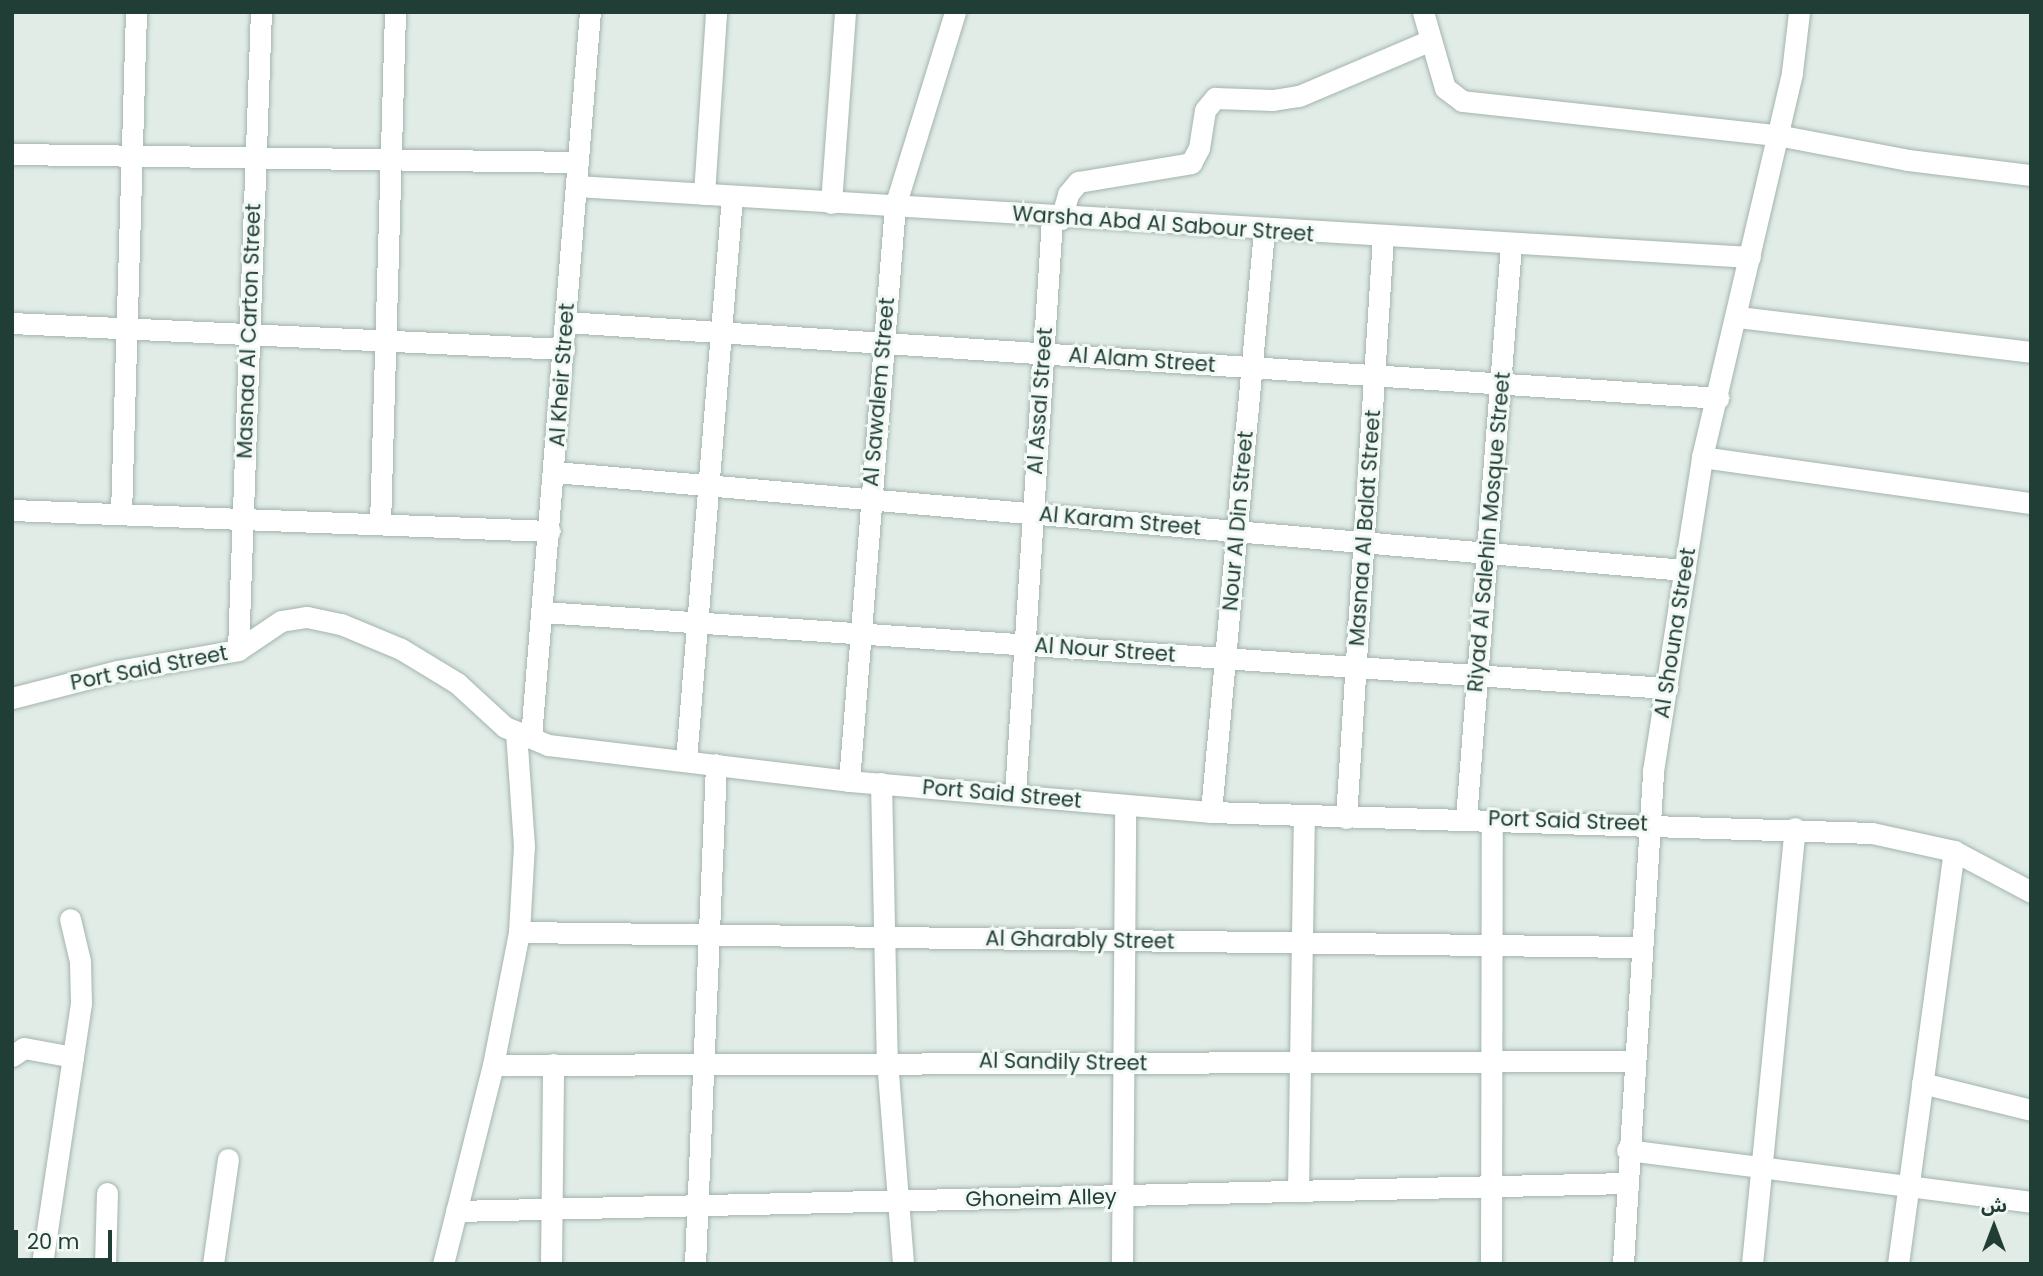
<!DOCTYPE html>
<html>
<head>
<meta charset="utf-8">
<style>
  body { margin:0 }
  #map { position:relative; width:2043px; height:1276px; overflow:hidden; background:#e1ece7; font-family:Poppins,"Noto Sans Arabic",sans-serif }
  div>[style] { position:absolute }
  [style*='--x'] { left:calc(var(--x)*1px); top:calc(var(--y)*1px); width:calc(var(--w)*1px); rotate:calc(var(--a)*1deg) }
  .roads { filter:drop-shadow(0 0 2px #a3b4ae) drop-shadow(0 0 2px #a3b4ae) }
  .minor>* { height:21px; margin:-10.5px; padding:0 10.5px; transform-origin:10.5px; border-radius:10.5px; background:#fff }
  span { translate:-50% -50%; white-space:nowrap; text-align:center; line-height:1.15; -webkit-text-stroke:6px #f2f9f5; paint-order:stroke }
  .street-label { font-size:21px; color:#203e35 }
  .frame { position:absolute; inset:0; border:14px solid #203e35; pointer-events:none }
  .north { position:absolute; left:1959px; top:1192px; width:70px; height:70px; -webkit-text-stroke:5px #f2f9f5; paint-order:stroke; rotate:0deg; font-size:19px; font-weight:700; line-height:28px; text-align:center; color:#203e35 }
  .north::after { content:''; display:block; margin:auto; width:24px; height:32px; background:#203e35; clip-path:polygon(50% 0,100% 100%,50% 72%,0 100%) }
  .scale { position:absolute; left:14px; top:1230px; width:98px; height:32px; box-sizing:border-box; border:4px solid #203e35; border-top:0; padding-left:9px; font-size:21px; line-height:24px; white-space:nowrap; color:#203e35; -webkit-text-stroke:5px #f2f9f5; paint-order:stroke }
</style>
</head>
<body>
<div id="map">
  <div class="roads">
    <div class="minor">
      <i style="--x:1423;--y:12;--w:79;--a:73.9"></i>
      <i style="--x:1445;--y:88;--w:21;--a:37"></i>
      <i style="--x:1462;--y:101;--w:317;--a:6.2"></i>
      <i style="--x:1777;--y:135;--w:133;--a:10.8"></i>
      <i style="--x:1908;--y:160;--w:124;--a:7"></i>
      <i style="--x:12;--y:154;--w:566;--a:0.81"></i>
      <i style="--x:576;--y:186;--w:1176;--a:3.46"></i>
      <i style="--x:704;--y:194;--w:182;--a:-86.2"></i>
      <i style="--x:831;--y:203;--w:192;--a:-85.8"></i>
      <i style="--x:1061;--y:219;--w:26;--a:-74"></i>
      <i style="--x:1068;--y:194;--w:16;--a:-50"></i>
      <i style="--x:1078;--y:182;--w:115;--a:-9.5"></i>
      <i style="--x:1191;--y:163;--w:17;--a:-62"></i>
      <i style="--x:1199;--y:148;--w:38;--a:-81"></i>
      <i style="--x:1205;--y:110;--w:16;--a:-50"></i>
      <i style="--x:1215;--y:98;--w:58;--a:2"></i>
      <i style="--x:1273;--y:100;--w:26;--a:-9"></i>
      <i style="--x:1299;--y:96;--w:143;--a:-23"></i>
      <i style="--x:1738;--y:317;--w:295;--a:6.8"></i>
      <i style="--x:566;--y:322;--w:1155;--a:3.77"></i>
      <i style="--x:12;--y:323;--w:553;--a:2.7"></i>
      <i style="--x:1702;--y:457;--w:332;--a:8"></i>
      <i style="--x:555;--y:472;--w:1134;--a:4.96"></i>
      <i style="--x:12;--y:510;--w:538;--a:2.24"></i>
      <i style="--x:121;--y:514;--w:502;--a:-88.29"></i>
      <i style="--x:380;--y:524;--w:512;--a:-88.32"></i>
      <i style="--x:543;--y:612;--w:1127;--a:3.87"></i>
      <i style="--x:238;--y:650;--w:638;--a:-87.94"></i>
      <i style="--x:12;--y:698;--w:108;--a:-14.4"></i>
      <i style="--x:117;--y:671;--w:123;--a:-9.8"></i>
      <i style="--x:238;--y:650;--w:52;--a:-34"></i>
      <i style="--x:281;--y:621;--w:26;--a:-9"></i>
      <i style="--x:307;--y:617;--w:35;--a:12"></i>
      <i style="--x:341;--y:624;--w:65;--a:22.6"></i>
      <i style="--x:401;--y:649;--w:66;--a:31.3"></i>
      <i style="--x:457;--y:683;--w:65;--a:42.5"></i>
      <i style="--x:505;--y:727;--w:47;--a:22.7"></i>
      <i style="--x:548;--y:745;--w:303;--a:6.8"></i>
      <i style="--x:849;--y:781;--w:363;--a:4.9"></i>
      <i style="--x:1211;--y:812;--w:661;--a:1.82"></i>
      <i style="--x:1872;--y:833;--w:84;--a:12.4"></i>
      <i style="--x:1954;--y:851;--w:87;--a:28"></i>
      <i style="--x:531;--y:737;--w:727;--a:-85.35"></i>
      <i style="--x:686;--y:760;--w:565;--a:-85.33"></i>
      <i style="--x:849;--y:781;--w:577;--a:-85.43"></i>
      <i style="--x:895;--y:206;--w:203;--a:-72.8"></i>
      <i style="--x:881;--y:783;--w:277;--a:88.8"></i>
      <i style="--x:887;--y:1060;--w:205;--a:85.5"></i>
      <i style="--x:1015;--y:794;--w:577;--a:-86.32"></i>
      <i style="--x:1211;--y:812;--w:583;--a:-84.79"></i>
      <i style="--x:1346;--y:818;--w:582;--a:-86.36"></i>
      <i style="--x:1466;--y:818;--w:575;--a:-85.51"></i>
      <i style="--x:519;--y:932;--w:1121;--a:0.77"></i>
      <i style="--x:12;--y:1056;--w:14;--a:-34"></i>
      <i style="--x:24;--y:1048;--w:50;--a:10.4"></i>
      <i style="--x:493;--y:1065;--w:1140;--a:-0.2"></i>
      <i style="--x:1922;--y:1083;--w:112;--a:13.9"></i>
      <i style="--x:1627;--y:1150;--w:407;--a:7.3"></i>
      <i style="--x:1298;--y:1191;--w:375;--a:-89.1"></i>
      <i style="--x:456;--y:1211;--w:1170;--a:-1.37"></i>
      <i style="--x:42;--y:1264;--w:264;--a:-81.5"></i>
      <i style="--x:81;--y:1003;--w:42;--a:-91.4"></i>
      <i style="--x:80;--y:961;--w:43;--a:-103.4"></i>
      <i style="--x:105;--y:1264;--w:71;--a:-88.4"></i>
      <i style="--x:213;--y:1264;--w:106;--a:-81.9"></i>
      <i style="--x:443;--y:1264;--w:205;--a:-75.9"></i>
      <i style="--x:493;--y:1065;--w:136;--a:-78.9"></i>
      <i style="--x:519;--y:932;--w:86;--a:-86.7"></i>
      <i style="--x:524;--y:846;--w:115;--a:-94"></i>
      <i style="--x:551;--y:1264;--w:200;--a:-89.4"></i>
      <i style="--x:695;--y:1264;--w:500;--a:-87.59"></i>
      <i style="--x:1122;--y:1264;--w:459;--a:-89.6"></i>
      <i style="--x:1491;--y:1264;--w:445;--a:-89.9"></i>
      <i style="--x:1623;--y:1264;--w:494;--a:-86.5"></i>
      <i style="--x:1653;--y:771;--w:318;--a:-81.1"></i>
      <i style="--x:1702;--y:457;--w:395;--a:-76.8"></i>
      <i style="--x:1792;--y:72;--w:60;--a:-83.3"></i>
      <i style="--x:1752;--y:1264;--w:438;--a:-84.4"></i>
      <i style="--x:1898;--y:1264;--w:417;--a:-82.3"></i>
    </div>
  </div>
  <div class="street-label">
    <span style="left:1163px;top:224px;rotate:4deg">Warsha Abd Al Sabour Street</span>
    <span style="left:249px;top:331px;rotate:-88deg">Masnaa Al Carton Street</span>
    <span style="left:1142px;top:360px;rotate:4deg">Al Alam Street</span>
    <span style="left:562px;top:375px;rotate:-86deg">Al Kheir Street</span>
    <span style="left:879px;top:392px;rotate:-85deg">Al Sawalem Street</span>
    <span style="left:1040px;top:401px;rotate:-86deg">Al Assal Street</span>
    <span style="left:1120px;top:521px;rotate:5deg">Al Karam Street</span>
    <span style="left:1238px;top:521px;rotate:-85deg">Nour Al Din Street</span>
    <span style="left:1365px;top:528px;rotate:-86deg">Masnaa Al Balat Street</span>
    <span style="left:1489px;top:532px;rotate:-85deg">Riyad Al Salehin Mosque Street</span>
    <span style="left:1675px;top:633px;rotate:-81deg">Al Shouna Street</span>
    <span style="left:1105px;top:650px;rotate:4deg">Al Nour Street</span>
    <span style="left:149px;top:668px;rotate:-11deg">Port Said Street</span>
    <span style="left:1002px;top:794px;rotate:5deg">Port Said Street</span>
    <span style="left:1568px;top:821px;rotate:2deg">Port Said Street</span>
    <span style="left:1080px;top:940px;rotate:1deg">Al Gharably Street</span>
    <span style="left:1063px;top:1062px;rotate:1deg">Al Sandily Street</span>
    <span style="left:1041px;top:1198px;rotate:-1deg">Ghoneim Alley</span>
  </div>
  <div class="frame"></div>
  <div class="north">ش</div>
  <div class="scale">20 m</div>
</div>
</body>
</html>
